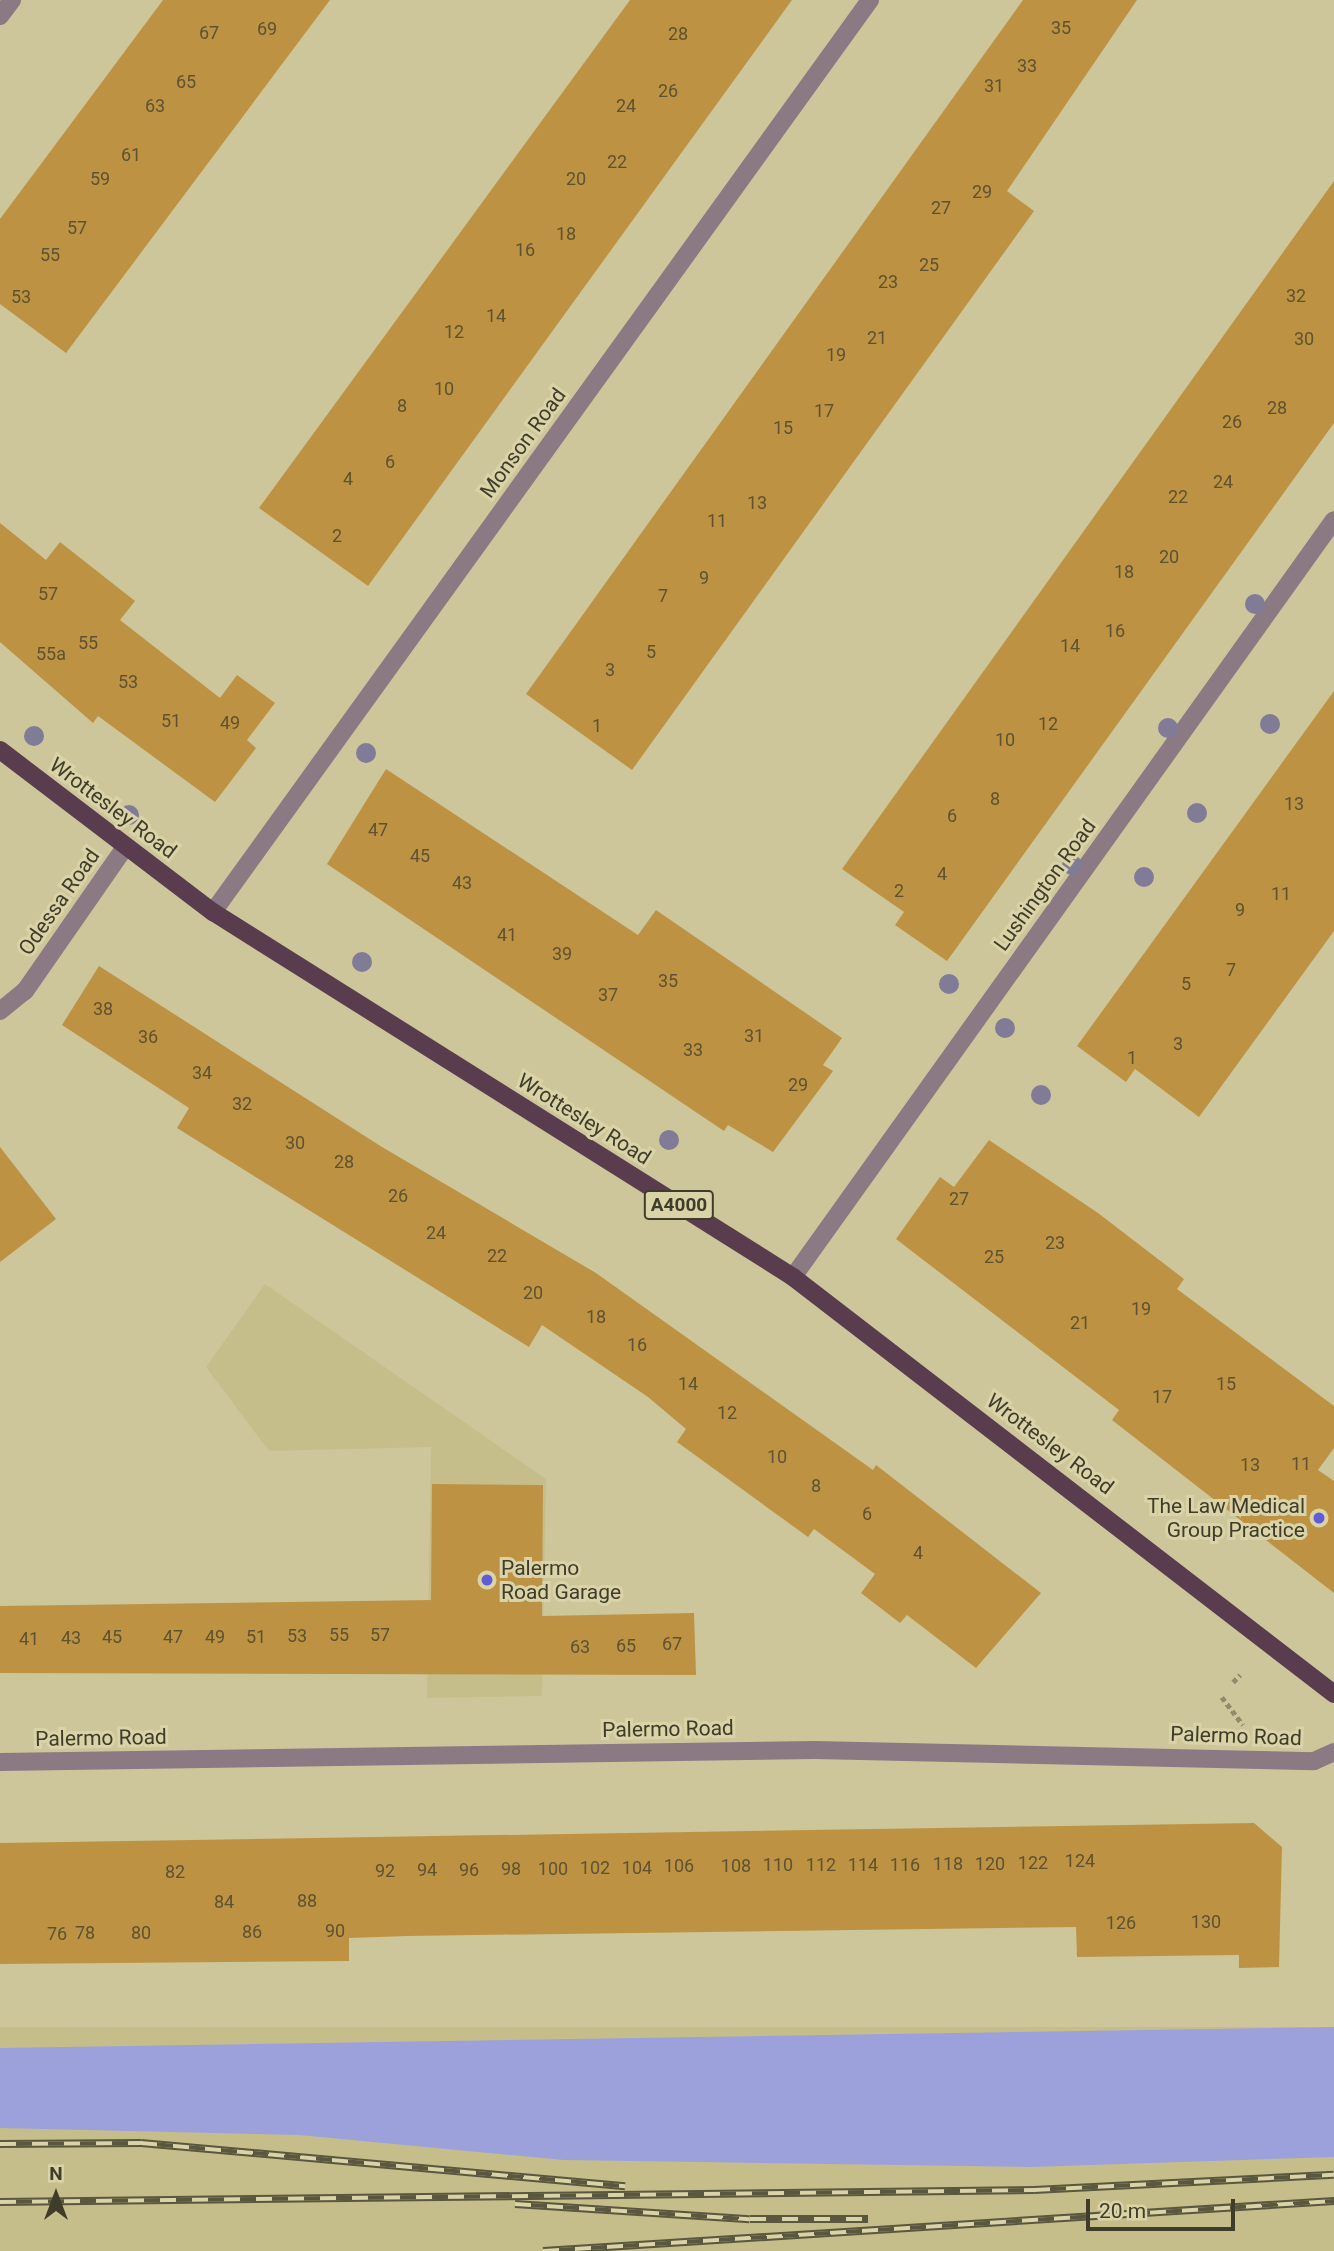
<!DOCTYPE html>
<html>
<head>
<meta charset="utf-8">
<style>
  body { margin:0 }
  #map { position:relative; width:1334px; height:2251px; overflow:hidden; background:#cdc69a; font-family:Roboto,sans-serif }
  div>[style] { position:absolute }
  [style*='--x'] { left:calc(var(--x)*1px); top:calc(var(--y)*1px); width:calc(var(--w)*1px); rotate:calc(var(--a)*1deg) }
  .built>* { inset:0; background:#c5be8a; transform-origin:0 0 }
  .green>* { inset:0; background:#9ca1db }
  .building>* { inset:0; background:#bd9343 }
  .path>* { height:4.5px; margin-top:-2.25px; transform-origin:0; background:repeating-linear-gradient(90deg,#908b6a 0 5px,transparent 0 8.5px) }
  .minor>* { height:18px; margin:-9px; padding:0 9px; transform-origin:9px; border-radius:9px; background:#8b7984 }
  .major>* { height:18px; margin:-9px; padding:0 9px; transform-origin:9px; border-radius:9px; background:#5a3c4f }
  .rail>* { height:8px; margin-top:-4px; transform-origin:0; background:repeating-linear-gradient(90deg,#dad3a7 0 16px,#5a573f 0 32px); box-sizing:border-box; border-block:2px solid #5a573f }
  .trees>* { width:20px; height:20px; margin:-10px; border-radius:50%; background:#807b97 }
  .dots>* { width:19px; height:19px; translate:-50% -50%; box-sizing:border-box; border:4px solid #dad3a7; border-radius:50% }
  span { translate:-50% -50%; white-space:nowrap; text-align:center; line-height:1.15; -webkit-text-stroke:6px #dad3a7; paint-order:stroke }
  .number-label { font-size:18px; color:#5e5230 }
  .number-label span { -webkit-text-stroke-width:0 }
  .shield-label span { padding:2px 5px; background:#dad3a7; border:2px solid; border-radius:5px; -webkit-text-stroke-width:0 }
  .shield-label { font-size:19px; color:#3f3d2a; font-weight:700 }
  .street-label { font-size:21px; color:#3f3d2a }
  .poi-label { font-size:21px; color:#3f3d2a }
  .right { translate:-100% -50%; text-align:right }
  .left { translate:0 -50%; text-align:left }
  .north { position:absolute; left:21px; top:2160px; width:70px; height:70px; -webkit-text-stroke:5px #dad3a7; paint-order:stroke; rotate:0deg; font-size:19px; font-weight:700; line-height:28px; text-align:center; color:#3f3d2a }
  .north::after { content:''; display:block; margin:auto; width:24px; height:32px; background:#3f3d2a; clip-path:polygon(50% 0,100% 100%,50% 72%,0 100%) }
  .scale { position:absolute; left:1086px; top:2199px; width:149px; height:32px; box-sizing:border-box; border:4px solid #3f3d2a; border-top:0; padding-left:9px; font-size:21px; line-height:24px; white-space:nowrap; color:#3f3d2a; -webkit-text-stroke:5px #dad3a7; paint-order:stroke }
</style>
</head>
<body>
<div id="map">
  <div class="built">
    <i style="clip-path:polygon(265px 1284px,546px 1479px,542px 1696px,427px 1698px,431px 1447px,269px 1451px,206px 1367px)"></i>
    <i style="left:1334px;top:2027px;width:224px;height:1334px;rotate:90deg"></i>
  </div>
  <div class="green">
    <i style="clip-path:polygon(1334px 2027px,1334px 2157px,1031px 2167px,564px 2160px,299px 2135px,0 2128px,0 2048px)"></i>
  </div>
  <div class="building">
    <i style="clip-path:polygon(163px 0,330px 0,66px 353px,0 304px,0 219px)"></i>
    <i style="clip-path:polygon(630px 0,792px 0,368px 586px,259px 508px)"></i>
    <i style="clip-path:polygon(1023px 0,1137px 0,1007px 191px,1034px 211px,632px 770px,526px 694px)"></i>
    <i style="clip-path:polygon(1334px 181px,1334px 423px,947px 961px,895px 925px,904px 912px,842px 869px)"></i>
    <i style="clip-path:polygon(0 523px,46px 560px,60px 542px,135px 601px,120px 620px,220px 698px,237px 675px,275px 703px,247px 740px,256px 748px,215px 802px,98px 716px,93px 723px,0 642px)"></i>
    <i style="clip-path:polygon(1334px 691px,1334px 931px,1199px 1117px,1135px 1069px,1126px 1082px,1077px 1046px)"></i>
    <i style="clip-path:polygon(386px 769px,638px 935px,656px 910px,842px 1038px,823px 1065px,833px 1071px,773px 1152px,728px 1125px,724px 1131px,327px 864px)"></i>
    <i style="clip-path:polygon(99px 966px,382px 1147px,596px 1273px,873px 1470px,876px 1465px,1041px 1593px,976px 1668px,907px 1615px,900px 1623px,861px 1593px,875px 1574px,814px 1529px,808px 1537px,677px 1442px,686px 1429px,648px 1397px,542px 1325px,529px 1347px,177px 1128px,189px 1108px,62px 1025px)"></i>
    <i style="clip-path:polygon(989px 1140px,1098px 1213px,1184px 1279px,1177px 1289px,1334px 1406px,1334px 1448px,1318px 1470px,1334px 1481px,1334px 1593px,1112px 1420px,1119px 1410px,896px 1239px,940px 1177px,954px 1187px)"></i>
    <i style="clip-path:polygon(0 1147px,56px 1219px,0 1262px)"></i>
    <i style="clip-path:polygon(432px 1484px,543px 1485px,542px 1616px,694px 1613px,696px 1675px,0 1673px,0 1606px,431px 1600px)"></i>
    <i style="clip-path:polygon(1254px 1823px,1282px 1847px,1279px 1967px,1239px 1968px,1239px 1955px,1077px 1957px,1076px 1927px,407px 1936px,349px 1938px,349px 1961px,0 1964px,0 1843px)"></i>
  </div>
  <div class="path">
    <i style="--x:1233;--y:1682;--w:10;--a:-45"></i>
    <i style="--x:1222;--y:1697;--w:35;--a:53"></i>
  </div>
  <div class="minor">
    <i style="--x:0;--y:16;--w:20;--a:-53"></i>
    <i style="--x:213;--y:912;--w:1124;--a:-54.23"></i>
    <i style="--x:0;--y:1011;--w:32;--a:-39"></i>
    <i style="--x:25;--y:991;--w:175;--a:-55.2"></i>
    <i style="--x:793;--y:1277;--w:930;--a:-54.45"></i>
    <i style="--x:0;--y:1762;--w:815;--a:-0.84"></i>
    <i style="--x:815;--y:1750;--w:499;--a:1.3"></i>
    <i style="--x:1314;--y:1761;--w:22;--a:-24"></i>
  </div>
  <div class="major">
    <i style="--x:0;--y:750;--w:268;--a:37.3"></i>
    <i style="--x:213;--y:912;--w:685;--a:32.18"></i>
    <i style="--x:793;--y:1277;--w:683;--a:37.62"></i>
  </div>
  <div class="rail">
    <i style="--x:0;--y:2144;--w:141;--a:-0.4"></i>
    <i style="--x:141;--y:2143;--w:486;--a:5.1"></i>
    <i style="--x:0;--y:2202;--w:1034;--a:-0.66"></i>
    <i style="--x:1034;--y:2190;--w:300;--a:-2.9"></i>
    <i style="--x:515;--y:2204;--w:235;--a:3.7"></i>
    <i style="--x:750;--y:2219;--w:118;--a:0"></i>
    <i style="--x:543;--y:2251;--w:793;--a:-3.62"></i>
  </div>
  <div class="trees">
    <i style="left:1255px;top:604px"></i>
    <i style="left:1270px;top:724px"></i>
    <i style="left:1168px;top:728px"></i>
    <i style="left:34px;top:736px"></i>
    <i style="left:366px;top:753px"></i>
    <i style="left:1197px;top:813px"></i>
    <i style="left:129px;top:815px"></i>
    <i style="left:1072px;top:865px"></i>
    <i style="left:1144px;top:877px"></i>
    <i style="left:362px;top:962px"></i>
    <i style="left:949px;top:984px"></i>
    <i style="left:1005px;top:1028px"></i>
    <i style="left:1041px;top:1095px"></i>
    <i style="left:669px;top:1140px"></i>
  </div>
  <div class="dots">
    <i style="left:1319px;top:1518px;background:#615bd4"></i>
    <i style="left:487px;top:1580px;background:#615bd4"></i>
  </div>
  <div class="number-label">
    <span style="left:1061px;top:28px">35</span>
    <span style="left:267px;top:29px">69</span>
    <span style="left:209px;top:33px">67</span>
    <span style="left:678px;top:34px">28</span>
    <span style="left:1027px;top:66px">33</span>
    <span style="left:186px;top:82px">65</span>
    <span style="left:994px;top:86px">31</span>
    <span style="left:668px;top:91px">26</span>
    <span style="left:155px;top:106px">63</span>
    <span style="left:626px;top:106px">24</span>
    <span style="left:131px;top:155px">61</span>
    <span style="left:617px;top:162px">22</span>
    <span style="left:100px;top:179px">59</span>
    <span style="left:576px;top:179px">20</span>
    <span style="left:982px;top:192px">29</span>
    <span style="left:941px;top:208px">27</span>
    <span style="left:77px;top:228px">57</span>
    <span style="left:566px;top:234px">18</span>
    <span style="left:525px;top:250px">16</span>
    <span style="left:50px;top:255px">55</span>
    <span style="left:929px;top:265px">25</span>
    <span style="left:888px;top:282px">23</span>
    <span style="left:1296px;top:296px">32</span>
    <span style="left:21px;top:297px">53</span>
    <span style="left:496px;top:316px">14</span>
    <span style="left:454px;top:332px">12</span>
    <span style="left:877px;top:338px">21</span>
    <span style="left:1304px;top:339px">30</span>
    <span style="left:836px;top:355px">19</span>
    <span style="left:444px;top:389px">10</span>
    <span style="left:402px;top:406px">8</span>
    <span style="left:1277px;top:408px">28</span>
    <span style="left:824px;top:411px">17</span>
    <span style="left:1232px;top:422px">26</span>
    <span style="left:783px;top:428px">15</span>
    <span style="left:390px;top:462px">6</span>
    <span style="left:348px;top:479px">4</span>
    <span style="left:1223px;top:482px">24</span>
    <span style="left:1178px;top:497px">22</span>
    <span style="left:757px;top:503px">13</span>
    <span style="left:717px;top:521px">11</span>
    <span style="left:337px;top:536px">2</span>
    <span style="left:1169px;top:557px">20</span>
    <span style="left:1124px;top:572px">18</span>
    <span style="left:704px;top:578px">9</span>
    <span style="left:48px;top:594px">57</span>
    <span style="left:663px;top:596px">7</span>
    <span style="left:1115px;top:631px">16</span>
    <span style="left:88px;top:643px">55</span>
    <span style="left:1070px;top:646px">14</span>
    <span style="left:651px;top:652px">5</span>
    <span style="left:51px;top:654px">55a</span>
    <span style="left:610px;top:670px">3</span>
    <span style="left:128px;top:682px">53</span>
    <span style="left:171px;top:721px">51</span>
    <span style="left:230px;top:723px">49</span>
    <span style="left:1048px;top:724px">12</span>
    <span style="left:597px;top:726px">1</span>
    <span style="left:1005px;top:740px">10</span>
    <span style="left:995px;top:799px">8</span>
    <span style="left:1294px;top:804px">13</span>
    <span style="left:952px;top:816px">6</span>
    <span style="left:378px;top:830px">47</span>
    <span style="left:420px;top:856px">45</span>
    <span style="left:942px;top:874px">4</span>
    <span style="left:462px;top:883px">43</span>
    <span style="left:899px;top:891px">2</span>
    <span style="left:1281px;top:894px">11</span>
    <span style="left:1240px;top:910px">9</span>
    <span style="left:507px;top:935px">41</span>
    <span style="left:562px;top:954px">39</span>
    <span style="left:1231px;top:970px">7</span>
    <span style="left:668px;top:981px">35</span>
    <span style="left:1186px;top:984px">5</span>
    <span style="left:608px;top:995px">37</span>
    <span style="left:103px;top:1009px">38</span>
    <span style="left:754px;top:1036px">31</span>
    <span style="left:148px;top:1037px">36</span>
    <span style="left:1178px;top:1044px">3</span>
    <span style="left:693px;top:1050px">33</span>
    <span style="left:1132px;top:1058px">1</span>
    <span style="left:202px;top:1073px">34</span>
    <span style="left:798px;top:1085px">29</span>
    <span style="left:242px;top:1104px">32</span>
    <span style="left:295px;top:1143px">30</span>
    <span style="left:344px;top:1162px">28</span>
    <span style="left:398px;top:1196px">26</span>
    <span style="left:959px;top:1199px">27</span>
    <span style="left:436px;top:1233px">24</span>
    <span style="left:1055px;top:1243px">23</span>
    <span style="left:497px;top:1256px">22</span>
    <span style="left:994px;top:1257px">25</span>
    <span style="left:533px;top:1293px">20</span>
    <span style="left:1141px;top:1309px">19</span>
    <span style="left:596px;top:1317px">18</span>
    <span style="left:1080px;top:1323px">21</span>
    <span style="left:637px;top:1345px">16</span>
    <span style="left:688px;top:1384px">14</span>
    <span style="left:1226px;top:1384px">15</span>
    <span style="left:1162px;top:1397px">17</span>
    <span style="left:727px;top:1413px">12</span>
    <span style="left:777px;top:1457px">10</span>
    <span style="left:1301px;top:1464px">11</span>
    <span style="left:1250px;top:1465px">13</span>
    <span style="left:816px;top:1486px">8</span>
    <span style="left:867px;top:1514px">6</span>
    <span style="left:918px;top:1553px">4</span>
    <span style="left:339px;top:1635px">55</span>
    <span style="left:380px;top:1635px">57</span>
    <span style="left:297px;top:1636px">53</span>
    <span style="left:112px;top:1637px">45</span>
    <span style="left:173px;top:1637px">47</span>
    <span style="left:215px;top:1637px">49</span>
    <span style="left:256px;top:1637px">51</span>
    <span style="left:71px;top:1638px">43</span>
    <span style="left:29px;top:1639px">41</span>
    <span style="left:672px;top:1644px">67</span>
    <span style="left:626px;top:1646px">65</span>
    <span style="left:580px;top:1647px">63</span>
    <span style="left:1080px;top:1861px">124</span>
    <span style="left:1033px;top:1863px">122</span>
    <span style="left:948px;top:1864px">118</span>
    <span style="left:990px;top:1864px">120</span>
    <span style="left:778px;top:1865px">110</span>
    <span style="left:821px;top:1865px">112</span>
    <span style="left:863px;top:1865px">114</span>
    <span style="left:905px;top:1865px">116</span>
    <span style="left:679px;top:1866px">106</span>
    <span style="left:736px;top:1866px">108</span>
    <span style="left:595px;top:1868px">102</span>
    <span style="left:637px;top:1868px">104</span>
    <span style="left:511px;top:1869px">98</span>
    <span style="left:553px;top:1869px">100</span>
    <span style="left:427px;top:1870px">94</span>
    <span style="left:469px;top:1870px">96</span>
    <span style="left:385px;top:1871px">92</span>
    <span style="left:175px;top:1872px">82</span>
    <span style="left:307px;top:1901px">88</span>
    <span style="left:224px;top:1902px">84</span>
    <span style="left:1206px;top:1922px">130</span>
    <span style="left:1121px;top:1923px">126</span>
    <span style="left:335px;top:1931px">90</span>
    <span style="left:252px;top:1932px">86</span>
    <span style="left:85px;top:1933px">78</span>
    <span style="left:141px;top:1933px">80</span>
    <span style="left:57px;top:1934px">76</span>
  </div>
  <div class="shield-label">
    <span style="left:679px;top:1205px">A4000</span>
  </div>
  <div class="street-label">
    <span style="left:523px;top:443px;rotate:-54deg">Monson Road</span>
    <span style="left:113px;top:808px;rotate:37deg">Wrottesley Road</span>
    <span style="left:1045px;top:885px;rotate:-54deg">Lushington Road</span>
    <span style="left:59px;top:902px;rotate:-55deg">Odessa Road</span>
    <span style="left:584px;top:1119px;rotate:32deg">Wrottesley Road</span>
    <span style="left:1050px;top:1444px;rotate:37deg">Wrottesley Road</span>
    <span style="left:668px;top:1729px;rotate:-1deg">Palermo Road</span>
    <span style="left:1236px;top:1736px;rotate:2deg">Palermo Road</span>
    <span style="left:101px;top:1738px;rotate:-1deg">Palermo Road</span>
  </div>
  <div class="poi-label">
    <span class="right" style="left:1305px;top:1518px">The Law Medical<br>Group Practice</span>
    <span class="left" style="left:501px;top:1580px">Palermo<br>Road Garage</span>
  </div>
  <div class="north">N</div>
  <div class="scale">20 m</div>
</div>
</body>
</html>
